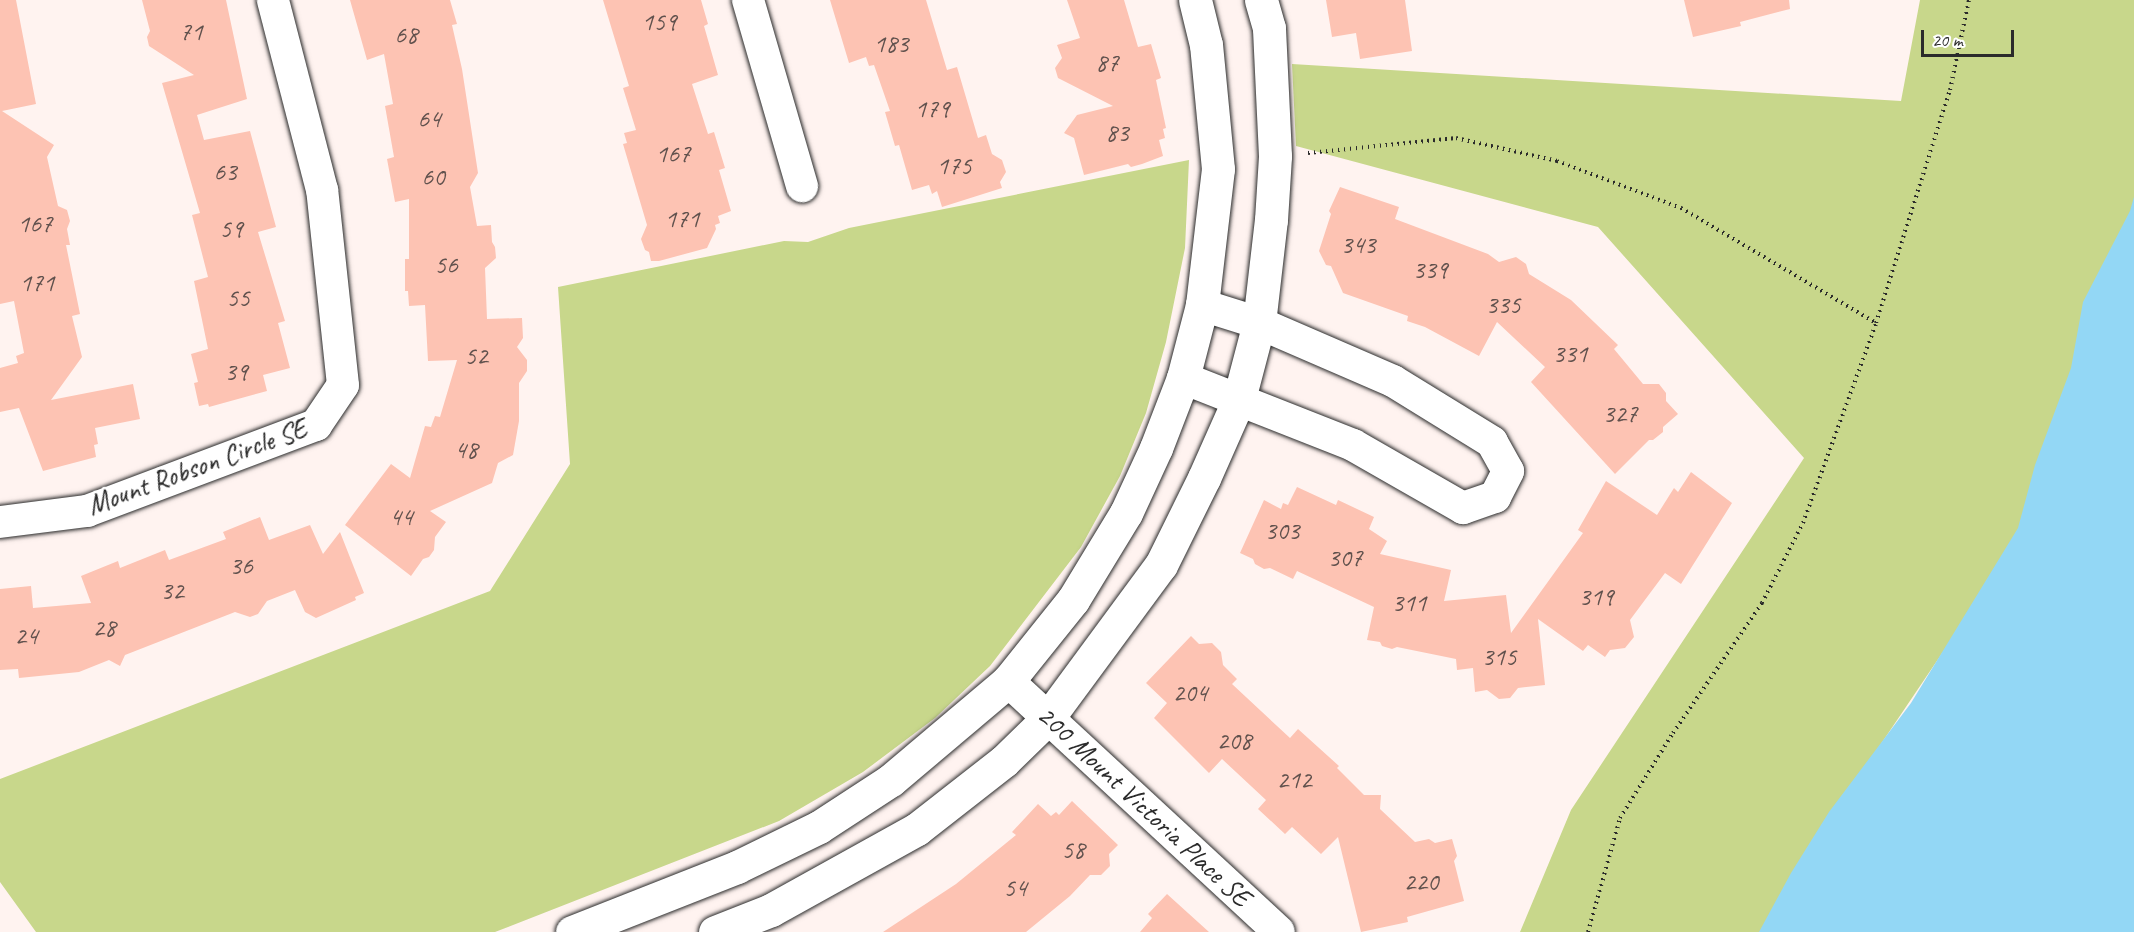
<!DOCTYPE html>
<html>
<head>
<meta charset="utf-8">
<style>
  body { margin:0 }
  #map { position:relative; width:2134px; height:932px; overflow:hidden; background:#fff3f0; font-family:Caveat,sans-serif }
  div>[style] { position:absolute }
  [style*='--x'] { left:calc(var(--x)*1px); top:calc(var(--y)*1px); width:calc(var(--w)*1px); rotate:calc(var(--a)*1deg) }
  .green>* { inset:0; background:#c8d78b }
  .water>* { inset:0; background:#93d7f5 }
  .building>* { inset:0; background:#fdc3b3 }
  .path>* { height:4px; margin-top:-2px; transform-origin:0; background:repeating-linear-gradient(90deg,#2b2b2b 0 1.5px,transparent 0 6px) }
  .roads { filter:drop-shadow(0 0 2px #2b2b2b) drop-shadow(0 0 2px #2b2b2b) }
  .minor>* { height:32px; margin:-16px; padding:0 16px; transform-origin:16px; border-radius:16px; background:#fff }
  .tertiary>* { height:33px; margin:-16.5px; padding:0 16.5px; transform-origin:16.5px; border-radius:16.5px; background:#fff }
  span { translate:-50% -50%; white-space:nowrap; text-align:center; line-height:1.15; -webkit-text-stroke:5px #fff; paint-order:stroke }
  .number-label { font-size:26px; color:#60514d }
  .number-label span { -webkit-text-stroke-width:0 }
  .street-label { font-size:28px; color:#2b2b2b }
  .scale { position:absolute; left:1921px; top:30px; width:93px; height:27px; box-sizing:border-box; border:3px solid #2b2b2b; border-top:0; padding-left:8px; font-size:18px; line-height:21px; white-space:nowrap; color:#2b2b2b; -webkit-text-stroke:4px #fff; paint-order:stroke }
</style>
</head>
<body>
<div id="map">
  <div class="green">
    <i style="clip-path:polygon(1920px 0,2134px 0,2134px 231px,2013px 548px,1856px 781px,1794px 932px,1520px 932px,1571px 810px,1804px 458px,1598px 227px,1296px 146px,1292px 64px,1901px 101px)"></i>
    <i style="clip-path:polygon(1189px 160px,1185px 248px,1166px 342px,1146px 413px,1120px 476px,1081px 547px,990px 666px,935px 718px,863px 772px,779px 821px,495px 932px,36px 932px,0 882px,0 779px,490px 591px,570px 464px,558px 287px,784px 241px,808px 242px,849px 228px)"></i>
  </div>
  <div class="water">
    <i style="clip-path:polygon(2134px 197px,2134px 932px,1759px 932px,1791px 873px,1829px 812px,1911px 703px,2018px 528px,2035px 465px,2071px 368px,2083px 302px,2130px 211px)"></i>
  </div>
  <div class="building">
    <i style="clip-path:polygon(0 0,16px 0,36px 104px,2px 111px,54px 145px,47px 157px,58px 206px,67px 210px,70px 221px,67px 229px,70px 245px,66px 245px,80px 314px,72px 316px,82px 357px,51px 400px,133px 384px,140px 419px,95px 428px,98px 444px,94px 445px,96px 457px,43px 471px,19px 408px,0 412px,0 368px,18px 363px,16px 356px,24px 353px,14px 301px,0 304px)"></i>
    <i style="clip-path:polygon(142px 0,226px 0,247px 99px,197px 115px,204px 140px,250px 131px,276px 227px,258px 232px,285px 321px,278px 323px,290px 368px,263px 375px,267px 391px,209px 407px,208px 404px,199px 406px,194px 383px,198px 382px,191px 354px,208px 349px,194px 281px,208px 277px,192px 215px,200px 213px,162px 83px,194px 75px,149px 46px,147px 37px,150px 31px)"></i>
    <i style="clip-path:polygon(350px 0,450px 0,457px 24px,452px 25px,462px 69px,478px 173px,470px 187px,477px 226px,491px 225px,492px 242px,495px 247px,496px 258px,485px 268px,487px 319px,522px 318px,523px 338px,517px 347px,527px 360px,527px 371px,519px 383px,519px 421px,513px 455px,498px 463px,492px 483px,430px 511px,446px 522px,435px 537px,434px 550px,429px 557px,423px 559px,411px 576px,345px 525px,391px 464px,410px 478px,425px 426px,431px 427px,435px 416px,440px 417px,457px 360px,428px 361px,425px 305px,409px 306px,408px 291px,405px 291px,405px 259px,409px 259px,409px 199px,395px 202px,387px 159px,394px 157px,385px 106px,393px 104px,384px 54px,367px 60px)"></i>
    <i style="clip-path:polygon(603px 0,701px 0,708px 24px,704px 26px,718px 75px,692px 84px,708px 134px,714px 132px,725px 168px,719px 170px,731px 211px,718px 216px,720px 223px,715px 225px,716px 229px,707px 248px,659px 261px,651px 261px,649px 252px,645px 250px,641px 239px,647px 225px,623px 144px,627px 143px,624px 133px,636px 130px,623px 88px,629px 86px)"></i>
    <i style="clip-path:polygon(830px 0,926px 0,947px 70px,957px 67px,978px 138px,986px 135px,992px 154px,1002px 160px,1006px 172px,1000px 182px,1002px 188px,942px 207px,937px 191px,932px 194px,929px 185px,912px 190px,899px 145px,895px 146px,885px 112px,890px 111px,874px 65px,869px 66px,866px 57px,849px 63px)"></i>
    <i style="clip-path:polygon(1067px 0,1124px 0,1138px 47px,1151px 44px,1161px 78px,1156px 80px,1166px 128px,1163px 129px,1165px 138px,1159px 140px,1163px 156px,1142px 164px,1131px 167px,1128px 164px,1084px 175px,1074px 138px,1064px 133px,1077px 115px,1113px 106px,1058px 78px,1055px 68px,1062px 58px,1057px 45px,1080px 38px)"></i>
    <i style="clip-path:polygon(1326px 0,1405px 0,1412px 51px,1360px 59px,1356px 33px,1332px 37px)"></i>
    <i style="clip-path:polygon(1684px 0,1789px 0,1790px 9px,1740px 22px,1741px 26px,1693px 37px)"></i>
    <i style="clip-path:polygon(1340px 187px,1399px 207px,1395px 219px,1488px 254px,1499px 262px,1516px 257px,1526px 264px,1529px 274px,1571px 300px,1618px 345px,1614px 349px,1643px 384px,1659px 384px,1666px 393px,1666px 401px,1678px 414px,1663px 427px,1663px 432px,1653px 440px,1649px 440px,1615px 474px,1531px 382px,1545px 367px,1497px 322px,1479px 356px,1425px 327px,1407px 321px,1408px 316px,1343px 293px,1331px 266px,1326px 265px,1319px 251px,1331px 214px,1329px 211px)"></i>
    <i style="clip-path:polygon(1691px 472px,1732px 503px,1681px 584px,1665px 573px,1630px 620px,1634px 637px,1625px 648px,1610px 650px,1605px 657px,1588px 645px,1583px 651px,1538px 619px,1545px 685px,1518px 688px,1510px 698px,1499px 699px,1487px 690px,1475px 692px,1473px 668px,1457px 670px,1456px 659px,1397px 647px,1392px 649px,1382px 646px,1380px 642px,1367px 640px,1374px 607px,1297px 571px,1293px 579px,1270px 568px,1264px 569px,1255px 564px,1253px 559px,1240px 553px,1264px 500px,1281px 509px,1283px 503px,1288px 505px,1297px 487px,1336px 505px,1338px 500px,1374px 517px,1369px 529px,1387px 541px,1380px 554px,1451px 570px,1444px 601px,1506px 595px,1511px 633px,1583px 533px,1578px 530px,1606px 481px,1657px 515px,1674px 488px,1678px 492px)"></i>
    <i style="clip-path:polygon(260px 517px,269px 540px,310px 525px,323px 554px,340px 532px,364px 593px,355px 597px,356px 600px,316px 618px,305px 612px,295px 590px,267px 601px,258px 614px,250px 617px,235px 612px,125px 655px,120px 666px,109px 660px,79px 672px,19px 678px,18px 669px,0 670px,0 589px,31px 586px,33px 608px,91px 603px,81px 576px,118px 561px,120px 568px,165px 550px,169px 560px,226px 539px,223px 532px)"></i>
    <i style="clip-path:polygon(1191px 636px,1199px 644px,1212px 643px,1221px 652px,1223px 665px,1237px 679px,1232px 684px,1290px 738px,1298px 729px,1339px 766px,1337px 768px,1364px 795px,1381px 795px,1380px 809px,1415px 842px,1429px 839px,1435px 843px,1452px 839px,1457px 856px,1454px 861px,1464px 901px,1407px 917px,1408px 922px,1361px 932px,1338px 837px,1321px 854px,1292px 827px,1285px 834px,1258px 809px,1266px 800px,1222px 759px,1209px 773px,1154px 718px,1167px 703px,1146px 683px)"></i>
    <i style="clip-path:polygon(1072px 801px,1118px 845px,1109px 854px,1110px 866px,1101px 875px,1090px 875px,1070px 896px,1026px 932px,883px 932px,956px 884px,1016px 835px,1012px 832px,1038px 804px,1051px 816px,1056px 812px,1059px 815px)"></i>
    <i style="clip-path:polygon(1167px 894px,1209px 932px,1140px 932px,1152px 918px,1148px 914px)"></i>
  </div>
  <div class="path">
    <i style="--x:1308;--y:153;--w:149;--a:-5.8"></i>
    <i style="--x:1456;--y:138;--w:104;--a:12.8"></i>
    <i style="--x:1557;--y:161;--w:133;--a:20.8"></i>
    <i style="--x:1681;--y:208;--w:226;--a:30.5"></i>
    <i style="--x:1588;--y:932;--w:118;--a:-74.3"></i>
    <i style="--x:1620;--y:818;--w:100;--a:-58.1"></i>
    <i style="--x:1673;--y:733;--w:158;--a:-55.6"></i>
    <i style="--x:1762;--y:603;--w:90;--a:-62.9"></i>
    <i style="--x:1803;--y:523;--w:213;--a:-69.9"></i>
    <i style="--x:1876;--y:323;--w:244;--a:-72.4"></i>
    <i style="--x:1950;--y:90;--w:92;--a:-78.1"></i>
  </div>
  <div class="roads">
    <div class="minor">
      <i style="--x:748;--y:0;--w:194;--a:73.8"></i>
      <i style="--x:1183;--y:378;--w:183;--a:21.5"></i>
      <i style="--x:1353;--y:445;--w:127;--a:29.8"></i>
      <i style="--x:1463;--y:508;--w:34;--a:-19"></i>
      <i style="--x:1495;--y:497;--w:29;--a:-63"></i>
      <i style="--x:1508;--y:471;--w:33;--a:-119"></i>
      <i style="--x:1492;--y:442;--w:116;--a:-148.4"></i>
      <i style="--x:1393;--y:381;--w:146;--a:-156.6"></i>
      <i style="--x:1259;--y:323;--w:60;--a:-162.5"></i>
      <i style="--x:0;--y:522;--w:88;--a:-7.2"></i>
      <i style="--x:87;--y:511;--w:245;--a:-20.6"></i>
      <i style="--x:316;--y:425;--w:48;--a:-56"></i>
      <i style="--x:343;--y:385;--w:196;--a:-96.1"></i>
      <i style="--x:322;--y:190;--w:196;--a:-104.5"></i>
      <i style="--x:1008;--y:681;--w:369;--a:42.8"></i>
    </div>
    <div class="tertiary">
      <i style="--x:572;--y:932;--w:177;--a:-21.5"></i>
      <i style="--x:737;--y:867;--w:91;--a:-26"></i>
      <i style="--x:819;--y:827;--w:86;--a:-33.1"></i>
      <i style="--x:891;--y:780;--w:153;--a:-40.2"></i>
      <i style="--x:1008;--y:681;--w:104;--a:-51.3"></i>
      <i style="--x:1073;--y:600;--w:102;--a:-58.7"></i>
      <i style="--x:1126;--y:513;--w:72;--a:-65.2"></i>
      <i style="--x:1156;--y:448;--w:75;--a:-68.9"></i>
      <i style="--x:1183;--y:378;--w:75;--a:-75.4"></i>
      <i style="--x:1202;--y:305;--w:137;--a:-83.3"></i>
      <i style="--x:1218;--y:169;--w:125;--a:-95.5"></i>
      <i style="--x:1206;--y:45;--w:46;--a:-103.7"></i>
      <i style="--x:715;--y:932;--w:60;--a:-21.4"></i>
      <i style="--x:771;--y:910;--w:167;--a:-29"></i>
      <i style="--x:917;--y:829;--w:110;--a:-38"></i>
      <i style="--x:1004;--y:761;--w:62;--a:-44.3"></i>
      <i style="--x:1048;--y:718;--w:190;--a:-53.6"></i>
      <i style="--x:1161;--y:565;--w:97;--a:-63.7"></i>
      <i style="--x:1204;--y:478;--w:86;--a:-66.1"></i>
      <i style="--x:1239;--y:399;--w:79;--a:-75.3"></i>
      <i style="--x:1259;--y:323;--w:104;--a:-83.4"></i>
      <i style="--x:1271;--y:220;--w:64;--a:-86.4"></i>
      <i style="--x:1275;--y:156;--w:128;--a:-92.7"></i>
      <i style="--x:1269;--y:28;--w:29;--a:-106"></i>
    </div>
  </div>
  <div class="number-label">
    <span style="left:659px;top:22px">159</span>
    <span style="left:191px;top:32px">71</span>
    <span style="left:406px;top:35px">68</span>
    <span style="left:891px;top:44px">183</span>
    <span style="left:1107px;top:63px">87</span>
    <span style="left:932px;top:109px">179</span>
    <span style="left:429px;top:119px">64</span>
    <span style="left:1117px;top:133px">83</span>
    <span style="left:673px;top:154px">167</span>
    <span style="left:954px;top:166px">175</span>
    <span style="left:225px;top:172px">63</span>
    <span style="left:433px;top:177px">60</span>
    <span style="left:682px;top:219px">171</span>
    <span style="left:35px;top:224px">167</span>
    <span style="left:231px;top:229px">59</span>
    <span style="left:1358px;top:245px">343</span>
    <span style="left:446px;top:265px">56</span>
    <span style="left:1430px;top:270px">339</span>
    <span style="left:37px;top:283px">171</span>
    <span style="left:238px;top:298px">55</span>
    <span style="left:1503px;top:305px">335</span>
    <span style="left:1570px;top:354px">331</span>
    <span style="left:476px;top:356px">52</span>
    <span style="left:236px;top:372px">39</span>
    <span style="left:1620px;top:414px">327</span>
    <span style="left:466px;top:450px">48</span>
    <span style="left:401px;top:517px">44</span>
    <span style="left:1282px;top:531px">303</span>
    <span style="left:1345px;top:558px">307</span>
    <span style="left:241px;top:566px">36</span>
    <span style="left:172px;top:591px">32</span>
    <span style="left:1596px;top:597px">319</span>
    <span style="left:1409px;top:603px">311</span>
    <span style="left:104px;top:628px">28</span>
    <span style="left:26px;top:636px">24</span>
    <span style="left:1499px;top:657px">315</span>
    <span style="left:1190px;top:693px">204</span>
    <span style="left:1234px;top:741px">208</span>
    <span style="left:1294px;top:780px">212</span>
    <span style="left:1073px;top:850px">58</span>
    <span style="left:1421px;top:882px">220</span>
    <span style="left:1015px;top:888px">54</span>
  </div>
  <div class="street-label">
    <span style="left:197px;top:467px;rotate:-20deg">Mount Robson Circle SE</span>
    <span style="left:1144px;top:806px;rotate:43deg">200 Mount Victoria Place SE</span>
  </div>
  <div class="scale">20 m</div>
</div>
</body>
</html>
